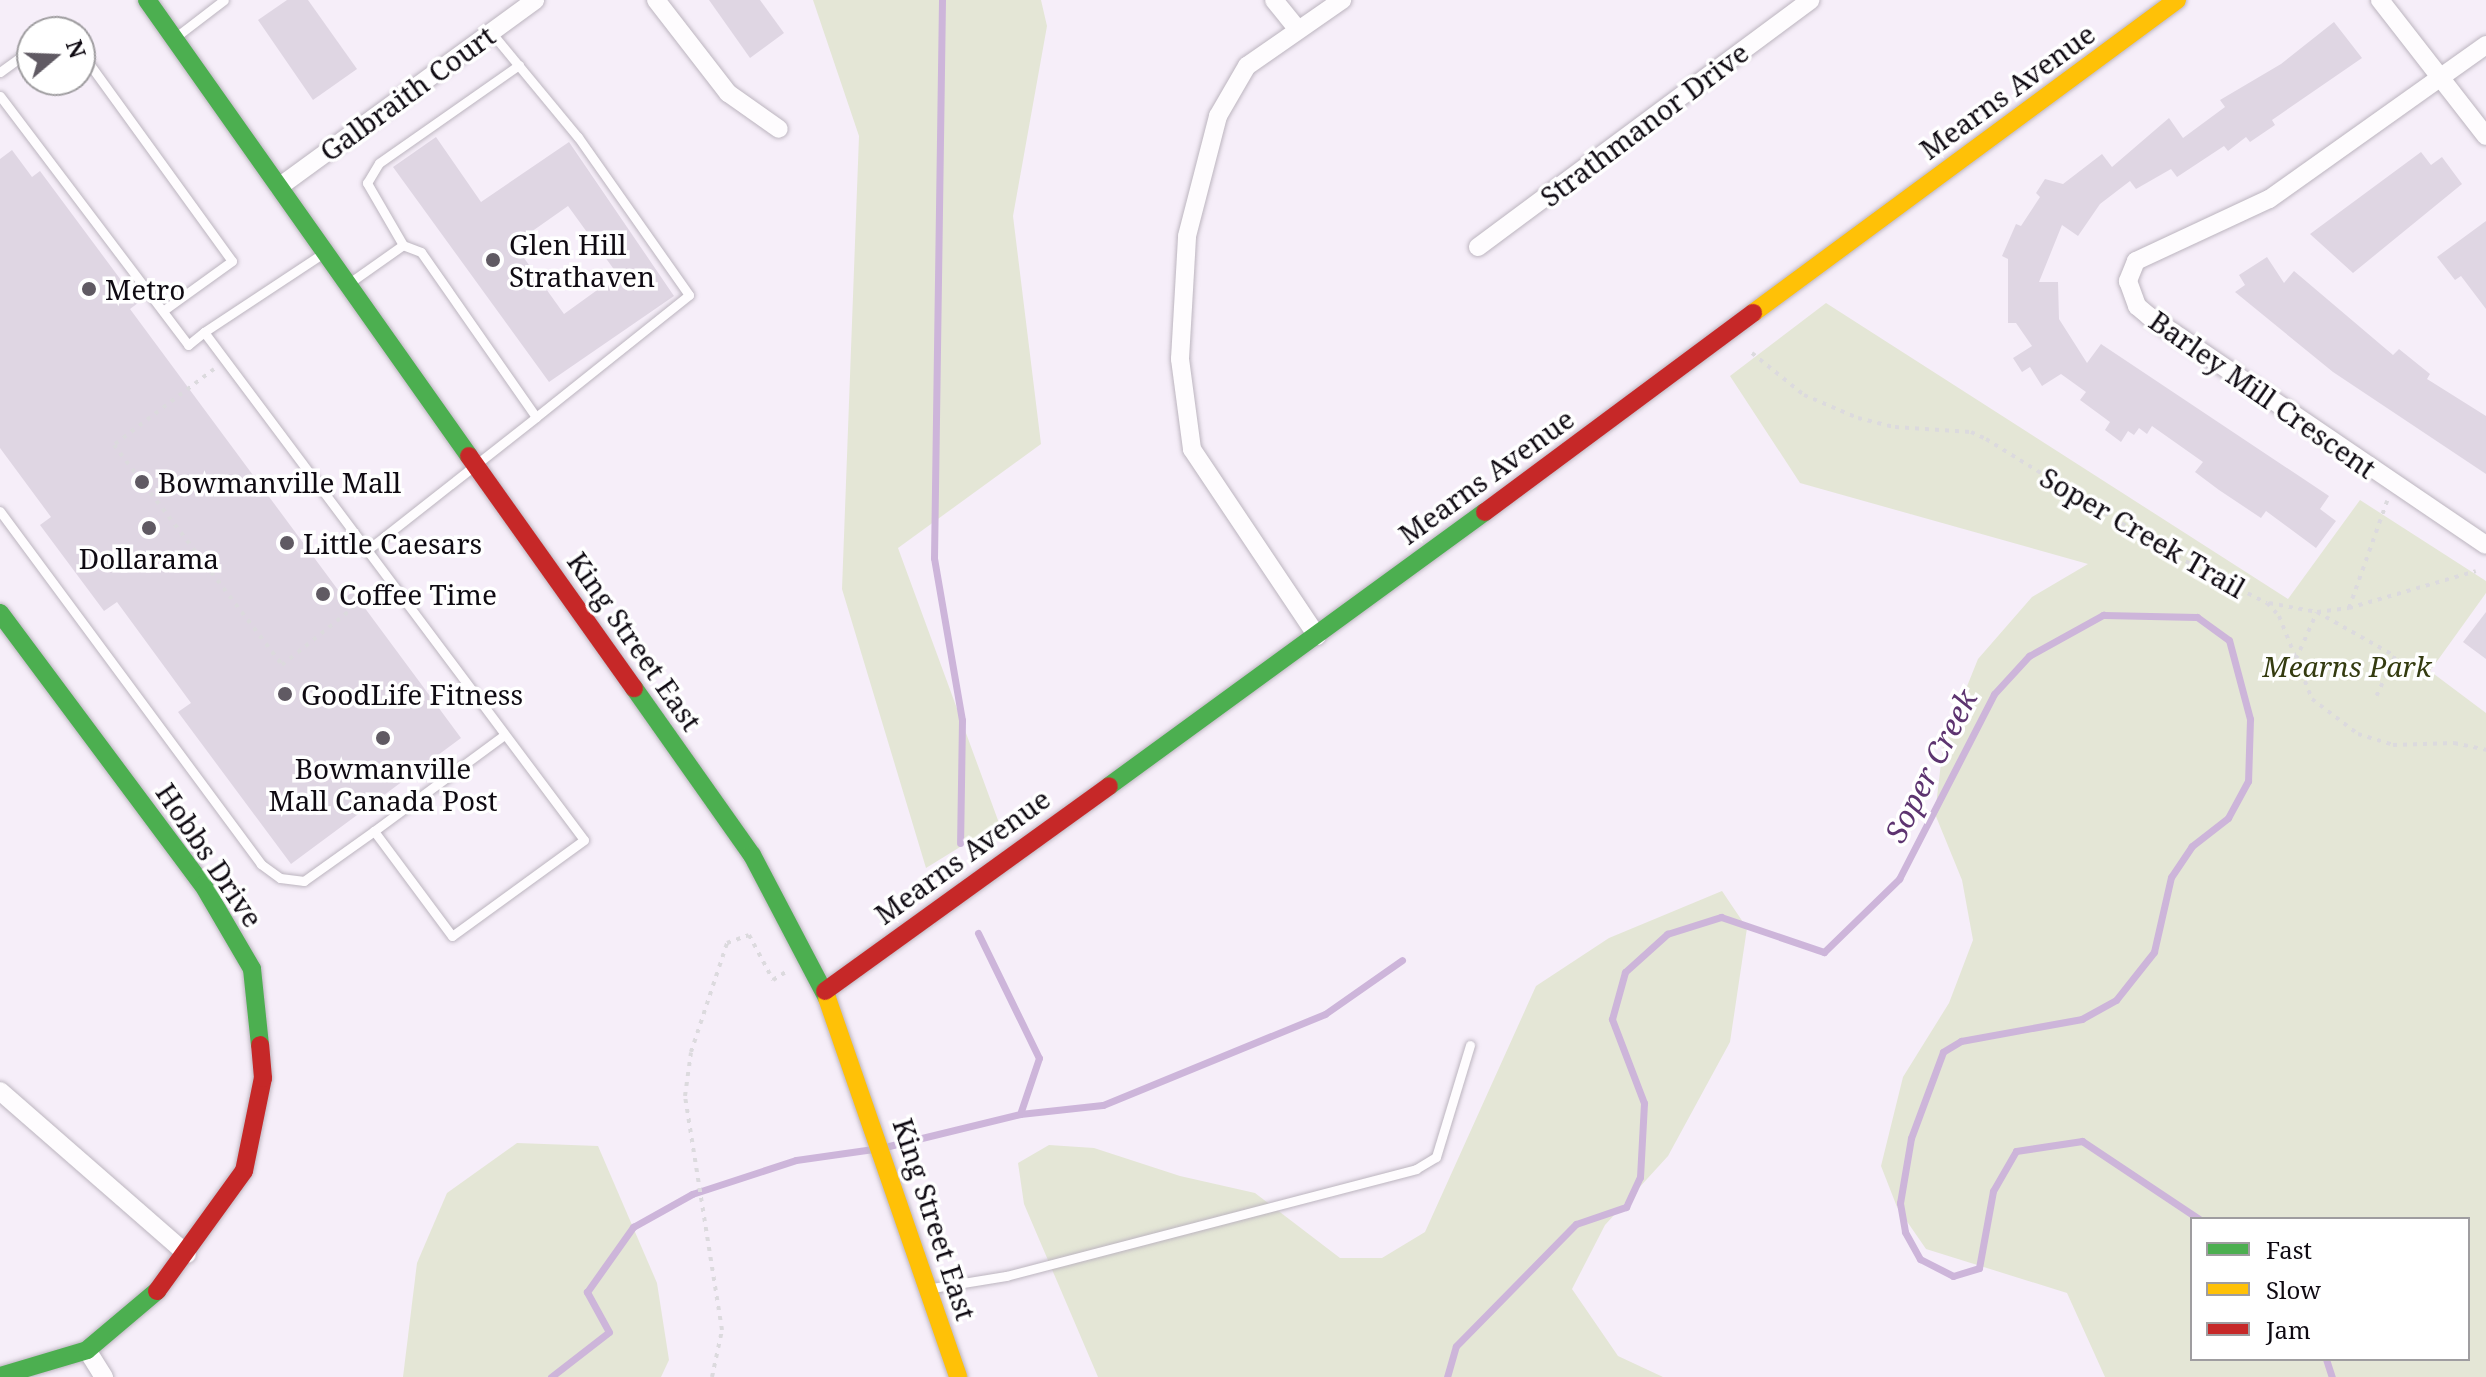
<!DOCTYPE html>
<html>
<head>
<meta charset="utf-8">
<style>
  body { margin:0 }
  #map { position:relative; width:2486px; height:1377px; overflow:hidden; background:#f6eef9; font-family:"Noto Serif",serif }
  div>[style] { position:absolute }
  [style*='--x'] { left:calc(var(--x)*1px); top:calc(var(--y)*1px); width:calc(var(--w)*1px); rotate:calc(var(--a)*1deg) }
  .green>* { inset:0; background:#e4e6d6 }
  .stream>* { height:7px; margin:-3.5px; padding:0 3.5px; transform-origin:3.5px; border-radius:3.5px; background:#cdb5da }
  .building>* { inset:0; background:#dfd6e3 }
  .path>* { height:4px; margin-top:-2px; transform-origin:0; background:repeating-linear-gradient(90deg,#dcdade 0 4px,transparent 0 10px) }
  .roads { filter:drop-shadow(0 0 2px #bcb5bf) drop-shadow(0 0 2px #bcb5bf) }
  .lane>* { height:9px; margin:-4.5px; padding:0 4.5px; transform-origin:4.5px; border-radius:4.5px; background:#fefcfe }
  .street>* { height:18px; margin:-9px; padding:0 9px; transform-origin:9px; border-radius:9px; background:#fefcfe }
  .fast>* { height:18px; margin:-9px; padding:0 9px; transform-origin:9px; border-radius:9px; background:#4caf50 }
  .slow>* { height:18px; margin:-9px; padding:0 9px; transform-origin:9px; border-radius:9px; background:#ffc107 }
  .jam>* { height:18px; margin:-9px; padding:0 9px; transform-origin:9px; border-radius:9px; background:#c62828 }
  .dots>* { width:22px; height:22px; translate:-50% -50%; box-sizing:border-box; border:4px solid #fff; border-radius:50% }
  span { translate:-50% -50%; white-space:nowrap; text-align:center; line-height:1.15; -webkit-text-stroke:7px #fff; paint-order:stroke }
  .street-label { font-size:28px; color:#0f0a12 }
  .poi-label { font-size:28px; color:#0f0a12 }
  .left { translate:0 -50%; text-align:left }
  .park-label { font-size:28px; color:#343b10; font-style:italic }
  .water-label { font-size:30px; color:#5d3470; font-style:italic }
  .legend { position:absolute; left:2190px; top:1217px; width:280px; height:144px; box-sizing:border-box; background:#fff; border:2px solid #9f9da0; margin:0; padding:10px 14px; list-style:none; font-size:24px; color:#0f0a12 }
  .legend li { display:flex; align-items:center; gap:16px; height:40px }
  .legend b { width:40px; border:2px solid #9f9da0 }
  .north { position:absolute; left:16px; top:16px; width:80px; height:80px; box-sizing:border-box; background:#fff; border:2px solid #9f9da0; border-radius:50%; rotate:71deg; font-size:22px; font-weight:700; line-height:32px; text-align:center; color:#0f0a12 }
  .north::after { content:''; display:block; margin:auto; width:28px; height:36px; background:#605a63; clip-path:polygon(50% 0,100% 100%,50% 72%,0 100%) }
</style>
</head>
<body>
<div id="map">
  <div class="green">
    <i style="clip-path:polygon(813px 0,1041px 0,1047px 26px,1013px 216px,1041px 444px,898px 548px,999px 823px,926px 868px,842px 589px,859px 136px)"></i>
    <i style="clip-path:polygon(evenodd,1826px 303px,2288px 599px,2360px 500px,2486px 581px,2486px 593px,2430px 671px,2486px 713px,2486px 1377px,2105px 1377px,2067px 1293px,1926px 1249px,1897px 1207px,1881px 1166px,1903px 1077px,1949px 1003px,1973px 940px,1962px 880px,1935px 814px,1943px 746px,1978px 659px,2032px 597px,2088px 564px,1800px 483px,1730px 376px,1826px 303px,2192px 1219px,2468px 1219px,2468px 1359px,2192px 1359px,2192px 1219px)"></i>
    <i style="clip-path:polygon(1722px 891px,1747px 928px,1730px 1042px,1668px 1156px,1605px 1225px,1572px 1289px,1618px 1356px,1663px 1377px,1098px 1377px,1024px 1204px,1018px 1163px,1049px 1145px,1094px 1148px,1180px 1176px,1255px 1193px,1340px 1258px,1382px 1258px,1425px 1232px,1536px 986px,1609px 938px)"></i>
    <i style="clip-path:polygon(517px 1143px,598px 1146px,657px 1283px,669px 1360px,661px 1377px,403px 1377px,417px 1263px,447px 1193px)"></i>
  </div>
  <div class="stream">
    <i style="--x:942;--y:0;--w:558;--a:90.82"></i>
    <i style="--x:934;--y:558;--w:164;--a:80.2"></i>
    <i style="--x:962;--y:720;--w:123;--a:90.9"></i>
    <i style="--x:978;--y:933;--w:139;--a:64"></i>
    <i style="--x:1039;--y:1058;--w:59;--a:108.7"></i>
    <i style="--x:889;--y:1146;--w:135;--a:-13.7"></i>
    <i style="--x:1020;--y:1114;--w:83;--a:-6.2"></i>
    <i style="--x:1103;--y:1105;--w:240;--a:-22.3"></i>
    <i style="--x:1325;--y:1014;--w:94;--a:-35"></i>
    <i style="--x:2326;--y:1359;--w:19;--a:72"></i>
    <i style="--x:551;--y:1377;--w:73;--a:-37.8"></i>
    <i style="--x:609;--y:1332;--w:46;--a:-118.8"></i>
    <i style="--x:587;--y:1292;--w:80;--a:-54.7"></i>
    <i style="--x:633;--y:1227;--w:68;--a:-29.2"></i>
    <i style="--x:692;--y:1194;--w:109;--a:-18.1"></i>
    <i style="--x:796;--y:1160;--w:78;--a:-8.1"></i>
    <i style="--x:1447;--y:1377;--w:32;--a:-74"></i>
    <i style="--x:1456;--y:1346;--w:171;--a:-45.5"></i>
    <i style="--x:1576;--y:1224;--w:53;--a:-18.8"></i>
    <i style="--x:1626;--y:1207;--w:33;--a:-65"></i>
    <i style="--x:1640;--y:1177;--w:74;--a:-86.9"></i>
    <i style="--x:1644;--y:1103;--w:90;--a:-110.9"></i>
    <i style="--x:1612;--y:1019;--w:49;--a:-74.5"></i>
    <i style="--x:1625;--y:972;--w:57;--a:-42.1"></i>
    <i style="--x:1667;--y:934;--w:57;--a:-17.5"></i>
    <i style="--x:1721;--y:917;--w:109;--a:18.8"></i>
    <i style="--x:1824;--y:952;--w:105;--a:-44.2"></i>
    <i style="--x:1899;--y:879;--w:208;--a:-62.8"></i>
    <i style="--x:1994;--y:694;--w:52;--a:-47.4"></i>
    <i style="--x:2029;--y:656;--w:85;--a:-29"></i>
    <i style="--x:2103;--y:615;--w:94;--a:1.2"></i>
    <i style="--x:2197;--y:617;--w:39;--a:36"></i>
    <i style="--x:2229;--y:640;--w:82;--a:75.1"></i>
    <i style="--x:2250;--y:719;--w:62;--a:91.8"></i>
    <i style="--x:2248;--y:781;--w:42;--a:118.4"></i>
    <i style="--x:2228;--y:818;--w:46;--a:142.1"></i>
    <i style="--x:2192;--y:846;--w:37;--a:124"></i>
    <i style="--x:2171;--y:877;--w:77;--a:102.8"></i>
    <i style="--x:2154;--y:952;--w:61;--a:128.4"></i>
    <i style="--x:2116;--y:1000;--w:39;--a:151"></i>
    <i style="--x:2082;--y:1019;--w:123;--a:169.7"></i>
    <i style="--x:1961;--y:1041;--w:21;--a:149"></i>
    <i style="--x:1943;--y:1052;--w:92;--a:110.4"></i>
    <i style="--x:1911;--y:1138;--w:66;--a:99.6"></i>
    <i style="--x:1900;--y:1203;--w:29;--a:80"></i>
    <i style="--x:1905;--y:1232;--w:31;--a:61"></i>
    <i style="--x:1920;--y:1259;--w:37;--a:27"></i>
    <i style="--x:1953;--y:1276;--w:27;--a:-17"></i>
    <i style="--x:1979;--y:1268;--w:78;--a:-79.7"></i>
    <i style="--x:1993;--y:1191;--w:46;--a:-60.1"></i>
    <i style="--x:2016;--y:1151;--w:67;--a:-8.6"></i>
    <i style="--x:2082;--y:1141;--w:141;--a:33.7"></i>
  </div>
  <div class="building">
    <i style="clip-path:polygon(287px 0,308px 0,357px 69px,313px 100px,258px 20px)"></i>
    <i style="clip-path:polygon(709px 0,760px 0,784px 33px,750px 58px)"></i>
    <i style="clip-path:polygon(2334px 22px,2362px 58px,2272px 120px,2275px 125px,2250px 142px,2246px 137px,2228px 151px,2224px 146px,2177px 177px,2171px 169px,2136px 189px,2130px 181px,2100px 204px,2078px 236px,2062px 225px,2039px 282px,2058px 282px,2059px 319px,2087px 363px,2101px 344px,2329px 496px,2320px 509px,2336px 521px,2316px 548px,2266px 511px,2261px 518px,2219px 490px,2195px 472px,2203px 462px,2152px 426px,2147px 434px,2139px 428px,2134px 435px,2128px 431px,2121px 442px,2105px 430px,2110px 422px,2080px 400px,2086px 392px,2061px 374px,2042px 386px,2030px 367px,2022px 372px,2013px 358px,2032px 346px,2016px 323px,2008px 323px,2008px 259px,2002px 256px,2016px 224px,2021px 226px,2040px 197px,2036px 193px,2045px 179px,2063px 184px,2102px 154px,2112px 167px,2169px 118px,2183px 138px,2225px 107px,2220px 100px,2281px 64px)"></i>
    <i style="clip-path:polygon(evenodd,436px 137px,481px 202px,569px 142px,674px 296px,549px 382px,393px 167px,436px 137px,568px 206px,618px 275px,564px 314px,514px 244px,568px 206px)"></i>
    <i style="clip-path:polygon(12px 150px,32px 177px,40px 171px,138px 303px,130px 309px,344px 598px,353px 592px,461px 738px,291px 864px,178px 712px,191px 703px,117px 602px,104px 611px,40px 525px,51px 517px,0 448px,0 159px)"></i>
    <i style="clip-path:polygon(2421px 152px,2431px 165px,2442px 157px,2462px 184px,2353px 273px,2310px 234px)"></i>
    <i style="clip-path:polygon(2486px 221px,2486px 309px,2461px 276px,2455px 280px,2437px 257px)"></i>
    <i style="clip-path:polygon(2267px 257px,2284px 283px,2294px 271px,2393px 355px,2399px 349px,2430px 374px,2427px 379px,2486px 416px,2486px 474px,2333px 372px,2235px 292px,2245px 285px,2239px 275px)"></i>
    <i style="clip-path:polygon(2486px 612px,2486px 659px,2463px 642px)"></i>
  </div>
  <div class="path">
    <i style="--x:1752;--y:353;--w:67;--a:38.9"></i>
    <i style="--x:1804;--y:395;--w:59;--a:23.1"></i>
    <i style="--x:1858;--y:418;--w:38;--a:14"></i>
    <i style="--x:1895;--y:427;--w:76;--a:3.8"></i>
    <i style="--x:1971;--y:432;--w:17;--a:25"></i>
    <i style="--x:1986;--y:439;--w:214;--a:31.8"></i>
    <i style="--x:2168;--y:552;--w:111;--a:27.3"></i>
    <i style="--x:2267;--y:603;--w:18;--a:47"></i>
    <i style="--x:2279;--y:616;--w:89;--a:68.3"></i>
    <i style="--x:2312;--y:699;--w:58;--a:37.3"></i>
    <i style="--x:2358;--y:734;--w:37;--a:17"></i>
    <i style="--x:2393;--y:745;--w:61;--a:-1.9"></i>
    <i style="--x:2454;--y:743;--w:33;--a:12"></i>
    <i style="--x:214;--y:369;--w:126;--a:142.8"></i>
    <i style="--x:114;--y:445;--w:277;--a:52.6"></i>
    <i style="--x:282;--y:665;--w:124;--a:-38.8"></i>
    <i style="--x:2269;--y:603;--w:49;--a:10.6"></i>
    <i style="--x:2317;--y:612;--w:32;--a:-7"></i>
    <i style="--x:2349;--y:608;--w:132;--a:-16.2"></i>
    <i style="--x:2349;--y:608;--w:114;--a:-70.4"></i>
    <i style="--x:2296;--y:659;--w:51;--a:-65.9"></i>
    <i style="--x:2317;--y:612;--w:90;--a:29.4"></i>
    <i style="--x:2395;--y:656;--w:47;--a:114.9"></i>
    <i style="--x:712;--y:1377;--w:48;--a:-78"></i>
    <i style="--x:722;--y:1330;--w:237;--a:-99"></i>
    <i style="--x:685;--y:1096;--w:44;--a:-82.2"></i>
    <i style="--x:691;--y:1052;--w:115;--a:-71.7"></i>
    <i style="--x:727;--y:943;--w:23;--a:-20"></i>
    <i style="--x:749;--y:935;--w:51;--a:61.9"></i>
    <i style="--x:773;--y:980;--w:15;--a:-32"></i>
  </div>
  <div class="roads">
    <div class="lane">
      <i style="--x:56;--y:32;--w:7;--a:-34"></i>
      <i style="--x:62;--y:28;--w:5;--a:53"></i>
      <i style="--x:491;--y:32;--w:136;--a:50.4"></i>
      <i style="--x:578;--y:137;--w:193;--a:54.9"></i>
      <i style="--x:689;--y:295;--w:196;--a:141.4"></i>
      <i style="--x:177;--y:36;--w:59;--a:-37.5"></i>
      <i style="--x:80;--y:51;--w:259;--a:54.1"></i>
      <i style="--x:232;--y:261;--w:84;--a:144.2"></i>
      <i style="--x:0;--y:72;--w:39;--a:-36"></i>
      <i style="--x:0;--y:96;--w:312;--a:52.9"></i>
      <i style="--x:188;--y:345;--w:21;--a:-39"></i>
      <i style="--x:204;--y:332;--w:634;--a:53.2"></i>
      <i style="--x:584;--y:840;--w:163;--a:144"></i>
      <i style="--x:452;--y:936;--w:131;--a:-126.6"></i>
      <i style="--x:374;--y:831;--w:86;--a:144.5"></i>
      <i style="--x:304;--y:881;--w:24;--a:-173"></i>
      <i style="--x:280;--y:878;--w:24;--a:-144"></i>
      <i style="--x:261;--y:864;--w:439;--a:-126.5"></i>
      <i style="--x:352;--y:281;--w:62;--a:-35.2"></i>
      <i style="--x:204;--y:332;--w:141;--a:-33.5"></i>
      <i style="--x:366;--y:551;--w:216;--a:-38.2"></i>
      <i style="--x:536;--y:417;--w:201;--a:-124.9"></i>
      <i style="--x:421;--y:252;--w:19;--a:-159"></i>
      <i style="--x:403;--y:245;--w:72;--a:-120.1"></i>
      <i style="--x:367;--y:183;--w:23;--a:-59"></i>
      <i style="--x:379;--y:163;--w:171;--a:-35"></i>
      <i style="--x:374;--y:831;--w:160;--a:-36.4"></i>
      <i style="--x:932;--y:1288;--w:75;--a:-9.2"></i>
      <i style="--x:1006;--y:1276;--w:424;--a:-14.6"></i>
      <i style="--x:1416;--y:1169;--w:23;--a:-31"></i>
      <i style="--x:1436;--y:1157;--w:117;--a:-73.1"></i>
    </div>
    <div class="street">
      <i style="--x:656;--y:0;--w:118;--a:52.3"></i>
      <i style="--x:728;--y:93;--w:62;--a:35.2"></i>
      <i style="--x:1274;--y:0;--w:36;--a:51"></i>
      <i style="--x:2380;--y:0;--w:172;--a:52.1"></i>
      <i style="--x:2486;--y:45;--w:266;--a:144.6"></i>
      <i style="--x:2269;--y:199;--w:147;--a:155"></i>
      <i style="--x:2136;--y:261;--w:22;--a:112"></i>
      <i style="--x:2128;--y:281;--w:27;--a:70"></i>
      <i style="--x:2137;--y:306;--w:16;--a:40"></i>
      <i style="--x:2149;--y:316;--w:407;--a:34.2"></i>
      <i style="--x:279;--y:187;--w:317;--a:-36.1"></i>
      <i style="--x:1478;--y:247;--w:414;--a:-36.6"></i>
      <i style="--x:1317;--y:636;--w:225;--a:-123.8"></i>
      <i style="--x:1192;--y:449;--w:91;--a:-97.6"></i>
      <i style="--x:1180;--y:359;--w:123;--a:-86.7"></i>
      <i style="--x:1187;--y:236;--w:124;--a:-75.5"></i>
      <i style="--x:1218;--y:116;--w:58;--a:-59.9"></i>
      <i style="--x:1247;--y:66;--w:116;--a:-34.8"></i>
      <i style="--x:0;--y:1091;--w:248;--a:41.1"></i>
      <i style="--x:87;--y:1350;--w:32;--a:58"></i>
    </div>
    <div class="fast">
      <i style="--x:147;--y:0;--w:558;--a:54.77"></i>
      <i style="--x:0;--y:613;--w:339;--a:53.3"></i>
      <i style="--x:203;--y:885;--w:97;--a:59.7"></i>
      <i style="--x:252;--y:969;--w:76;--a:84"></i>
      <i style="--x:634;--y:688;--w:204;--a:54.8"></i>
      <i style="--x:752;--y:855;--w:161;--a:62.3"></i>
      <i style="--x:1109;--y:786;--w:465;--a:-36.1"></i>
      <i style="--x:0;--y:1376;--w:91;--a:-16.6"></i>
      <i style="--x:87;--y:1350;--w:92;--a:-40.1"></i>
    </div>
    <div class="slow">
      <i style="--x:1753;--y:313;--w:527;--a:-36.44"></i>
      <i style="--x:827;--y:998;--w:401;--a:70.9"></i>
    </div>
    <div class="jam">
      <i style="--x:469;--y:456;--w:285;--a:54.6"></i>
      <i style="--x:1485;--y:512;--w:334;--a:-36.6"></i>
      <i style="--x:825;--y:991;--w:350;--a:-35.8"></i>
      <i style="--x:157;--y:1291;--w:148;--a:-54.1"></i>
      <i style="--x:244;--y:1171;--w:95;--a:-78.5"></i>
      <i style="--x:263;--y:1078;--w:33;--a:-95"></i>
    </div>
  </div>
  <div class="dots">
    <i style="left:493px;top:260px;background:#605a63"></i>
    <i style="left:89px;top:289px;background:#605a63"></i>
    <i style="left:142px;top:482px;background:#605a63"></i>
    <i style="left:149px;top:528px;background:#605a63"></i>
    <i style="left:287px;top:543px;background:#605a63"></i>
    <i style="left:323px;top:594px;background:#605a63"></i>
    <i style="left:285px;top:694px;background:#605a63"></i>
    <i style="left:383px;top:738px;background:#605a63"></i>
  </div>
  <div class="street-label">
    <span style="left:2007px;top:91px;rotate:-36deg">Mearns Avenue</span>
    <span style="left:407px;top:93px;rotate:-36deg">Galbraith Court</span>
    <span style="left:1644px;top:124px;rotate:-37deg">Strathmanor Drive</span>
    <span style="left:2263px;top:394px;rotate:35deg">Barley Mill Crescent</span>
    <span style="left:1486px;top:476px;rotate:-36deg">Mearns Avenue</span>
    <span style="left:2143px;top:532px;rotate:30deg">Soper Creek Trail</span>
    <span style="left:635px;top:641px;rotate:55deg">King Street East</span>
    <span style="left:210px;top:855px;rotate:56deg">Hobbs Drive</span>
    <span style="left:962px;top:856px;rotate:-36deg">Mearns Avenue</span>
    <span style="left:935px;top:1219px;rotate:72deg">King Street East</span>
  </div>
  <div class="poi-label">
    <span class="left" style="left:509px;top:260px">Glen Hill<br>Strathaven</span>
    <span class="left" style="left:105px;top:289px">Metro</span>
    <span class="left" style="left:158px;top:482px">Bowmanville Mall</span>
    <span class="left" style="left:303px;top:543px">Little Caesars</span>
    <span style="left:149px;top:558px">Dollarama</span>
    <span class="left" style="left:339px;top:594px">Coffee Time</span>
    <span class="left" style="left:301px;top:694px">GoodLife Fitness</span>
    <span style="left:383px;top:784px">Bowmanville<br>Mall Canada Post</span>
  </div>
  <div class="park-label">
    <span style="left:2347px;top:666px">Mearns Park</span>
  </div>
  <div class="water-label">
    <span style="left:1931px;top:766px;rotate:-63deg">Soper Creek</span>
  </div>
  <ul class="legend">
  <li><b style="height:10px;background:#4caf50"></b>Fast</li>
  <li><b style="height:10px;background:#ffc107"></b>Slow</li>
  <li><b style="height:10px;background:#c62828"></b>Jam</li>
  </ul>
  <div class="north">N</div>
</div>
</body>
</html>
